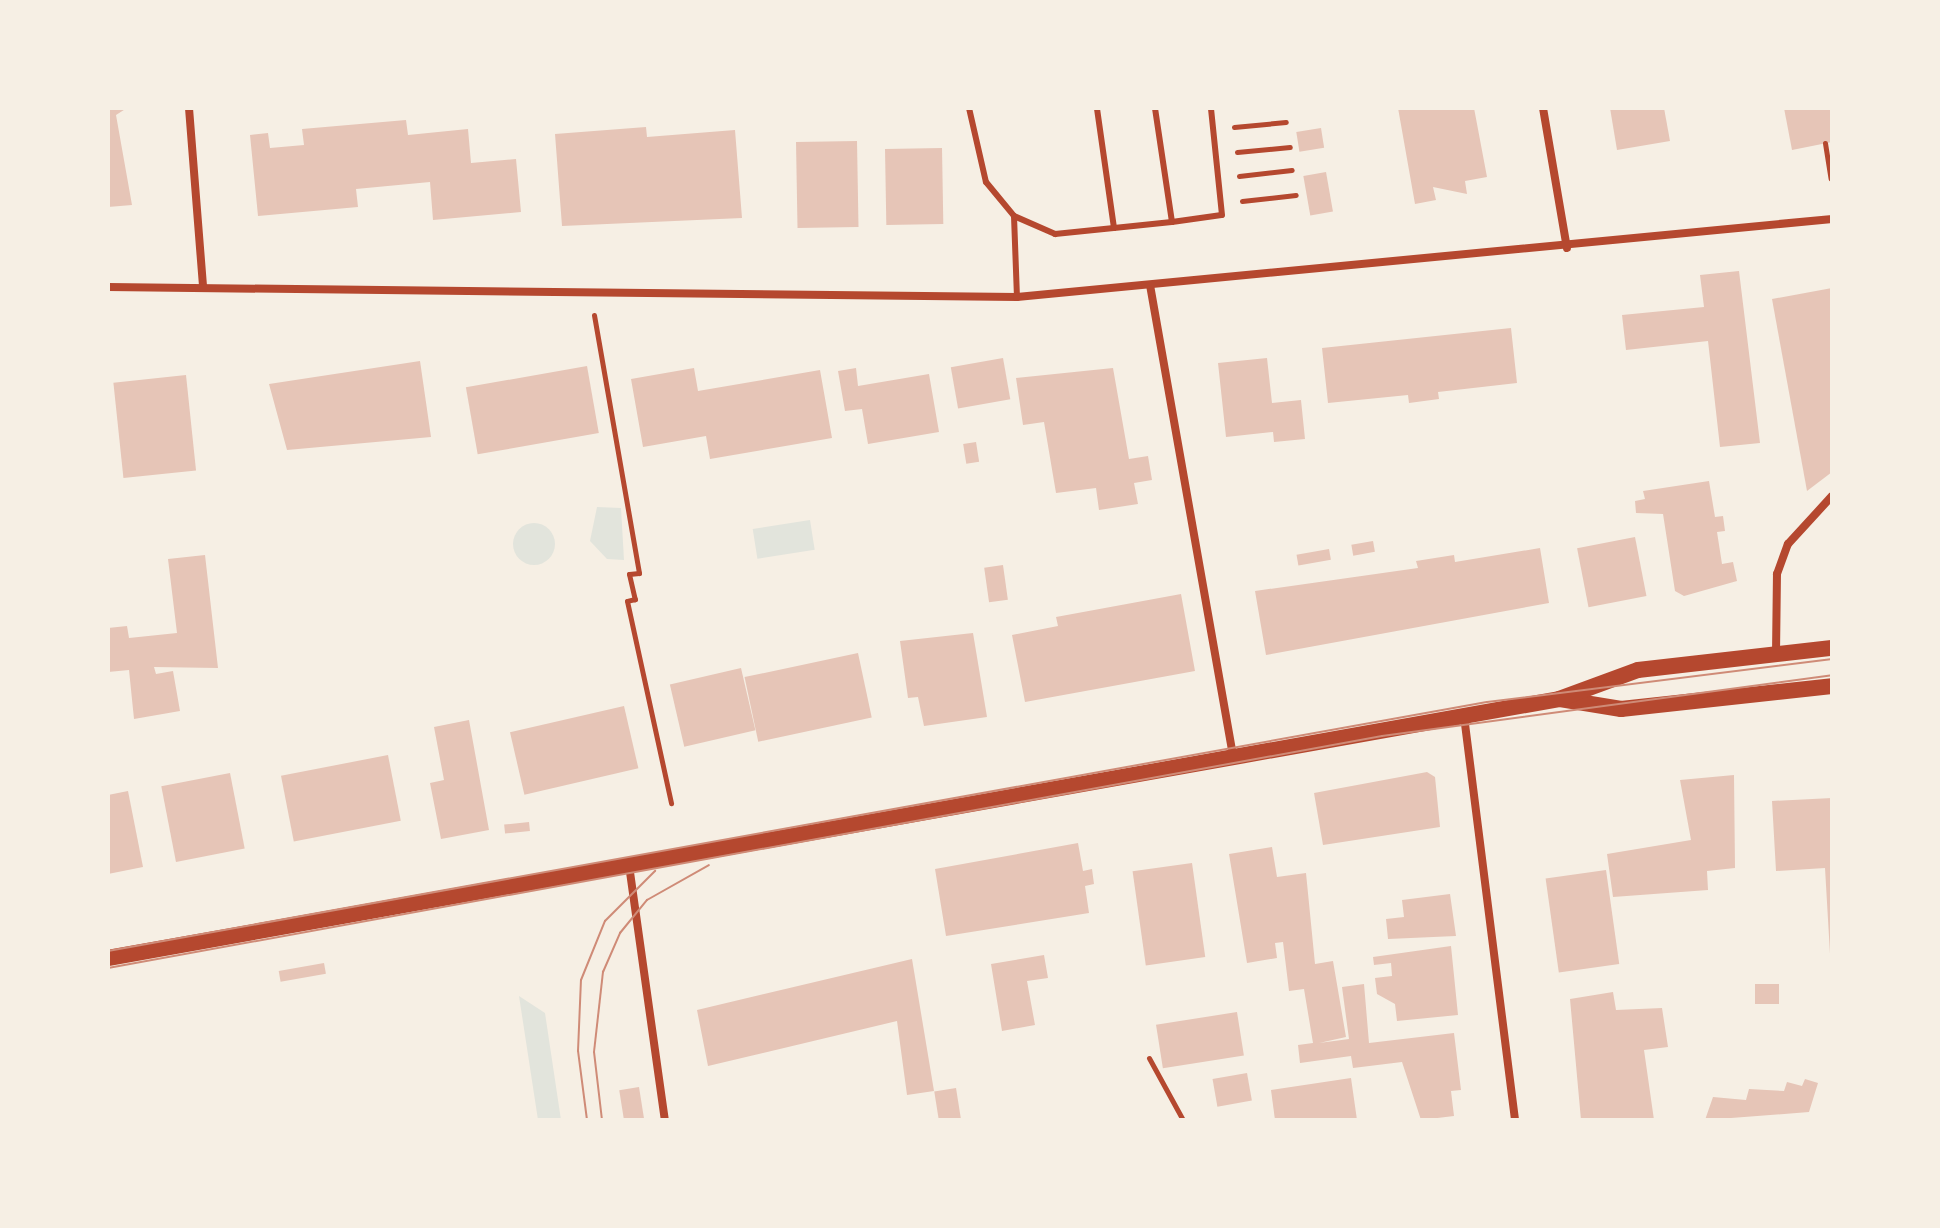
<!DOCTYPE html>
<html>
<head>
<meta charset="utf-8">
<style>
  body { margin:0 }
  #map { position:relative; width:1940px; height:1228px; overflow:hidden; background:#f6efe4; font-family:Arial,sans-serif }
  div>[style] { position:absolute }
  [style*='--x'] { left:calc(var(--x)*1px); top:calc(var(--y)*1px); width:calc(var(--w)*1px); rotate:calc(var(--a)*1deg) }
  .green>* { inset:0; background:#e2e4dc; transform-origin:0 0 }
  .round { border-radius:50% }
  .building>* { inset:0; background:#e6c5b7; transform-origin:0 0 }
  .path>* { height:5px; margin:-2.5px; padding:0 2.5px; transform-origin:2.5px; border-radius:2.5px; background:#b5482f }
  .service>* { height:6px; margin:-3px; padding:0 3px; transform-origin:3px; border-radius:3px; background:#b5482f }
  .minor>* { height:8px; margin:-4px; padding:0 4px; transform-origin:4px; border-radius:4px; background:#b5482f }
  .secondary>* { height:16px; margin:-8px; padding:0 8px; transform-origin:8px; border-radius:8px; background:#b5482f }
  .tram>* { height:2px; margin:-1px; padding:0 1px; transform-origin:1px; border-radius:1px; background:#cf8b77 }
  span { translate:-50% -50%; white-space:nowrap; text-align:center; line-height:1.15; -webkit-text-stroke:6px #f6efe4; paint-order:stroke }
  .frame { position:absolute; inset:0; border:110px solid #f6efe4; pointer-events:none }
</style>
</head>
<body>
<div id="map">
  <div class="green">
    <i style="clip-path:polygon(597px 507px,621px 508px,624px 560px,607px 559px,590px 541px)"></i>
    <i style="left:810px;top:520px;width:30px;height:58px;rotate:81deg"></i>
    <i class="round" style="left:513px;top:523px;width:42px;height:42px"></i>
    <i style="clip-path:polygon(519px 996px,545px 1013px,561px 1120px,538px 1120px)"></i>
  </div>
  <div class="building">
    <i style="clip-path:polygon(108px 108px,127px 108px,116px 115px,132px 205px,108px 207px)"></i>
    <i style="clip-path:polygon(1398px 108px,1474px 108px,1487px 177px,1465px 181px,1467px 194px,1433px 187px,1436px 200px,1415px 204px)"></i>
    <i style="clip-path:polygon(1610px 108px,1664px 108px,1670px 141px,1617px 150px)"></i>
    <i style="clip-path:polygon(1784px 108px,1832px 108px,1832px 142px,1792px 150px)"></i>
    <i style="clip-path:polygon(406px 120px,408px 135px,468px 129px,471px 163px,516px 159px,521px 212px,433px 220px,430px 182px,356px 189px,358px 207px,258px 216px,250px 135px,268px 133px,270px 148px,304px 145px,302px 129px)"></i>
    <i style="clip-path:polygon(646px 127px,647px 137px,735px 130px,742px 218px,562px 226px,555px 134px)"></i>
    <i style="left:1321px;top:128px;width:20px;height:25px;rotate:81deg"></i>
    <i style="left:857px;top:141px;width:86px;height:61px;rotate:89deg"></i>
    <i style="left:942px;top:148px;width:76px;height:57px;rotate:89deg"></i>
    <i style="left:1326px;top:172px;width:40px;height:23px;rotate:80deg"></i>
    <i style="clip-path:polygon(1739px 271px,1760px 443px,1720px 447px,1708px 341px,1626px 350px,1622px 315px,1704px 307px,1700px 275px)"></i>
    <i style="clip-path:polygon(1832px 288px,1832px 472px,1807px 491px,1772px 299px)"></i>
    <i style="clip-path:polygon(1511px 328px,1517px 383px,1438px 392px,1439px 399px,1409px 403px,1408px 395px,1328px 403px,1322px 348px)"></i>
    <i style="left:1003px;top:358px;width:42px;height:53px;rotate:80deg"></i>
    <i style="clip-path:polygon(1267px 358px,1272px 403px,1301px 400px,1305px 439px,1274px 442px,1273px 432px,1226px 437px,1218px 363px)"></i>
    <i style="clip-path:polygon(420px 361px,431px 437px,287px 450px,269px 384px)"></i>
    <i style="left:587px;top:366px;width:68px;height:123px;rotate:80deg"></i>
    <i style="clip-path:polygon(694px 368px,698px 391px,820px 370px,832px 438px,710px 459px,706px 436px,643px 447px,631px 379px)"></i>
    <i style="clip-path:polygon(856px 368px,858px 386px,929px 374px,939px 432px,868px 444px,862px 409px,845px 411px,838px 371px)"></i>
    <i style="clip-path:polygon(1113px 368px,1129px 459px,1148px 456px,1152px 480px,1134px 483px,1138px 504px,1099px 510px,1096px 488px,1056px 493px,1044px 422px,1023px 425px,1016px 378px)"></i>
    <i style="left:186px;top:375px;width:96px;height:73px;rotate:84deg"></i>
    <i style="left:976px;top:442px;width:20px;height:13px;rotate:81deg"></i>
    <i style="clip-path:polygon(1709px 481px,1715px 517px,1723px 516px,1725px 531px,1717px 532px,1722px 564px,1733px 562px,1737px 581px,1684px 596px,1675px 591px,1663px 514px,1636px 513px,1635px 501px,1645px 499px,1643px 491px)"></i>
    <i style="left:1635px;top:537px;width:60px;height:59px;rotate:79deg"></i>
    <i style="left:1373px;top:541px;width:11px;height:22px;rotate:80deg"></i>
    <i style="clip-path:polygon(1540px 548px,1549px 603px,1266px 655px,1255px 591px,1418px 568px,1416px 561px,1454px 555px,1455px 562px)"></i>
    <i style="left:1329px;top:549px;width:11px;height:33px;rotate:80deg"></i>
    <i style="clip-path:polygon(205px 555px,218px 668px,154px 667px,156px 674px,173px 671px,180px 711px,134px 719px,129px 670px,108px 672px,108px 628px,127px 626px,129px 638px,177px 633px,168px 559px)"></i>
    <i style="left:1003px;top:565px;width:35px;height:19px;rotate:82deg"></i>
    <i style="clip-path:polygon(1181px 594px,1195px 671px,1025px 702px,1012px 635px,1058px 626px,1056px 617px)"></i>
    <i style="clip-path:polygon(973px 633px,987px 717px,924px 726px,918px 697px,908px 698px,900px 641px)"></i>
    <i style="left:858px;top:653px;width:66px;height:116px;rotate:78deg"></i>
    <i style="left:741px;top:668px;width:64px;height:73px;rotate:77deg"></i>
    <i style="left:624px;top:706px;width:64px;height:117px;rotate:77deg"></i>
    <i style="clip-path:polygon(469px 720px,489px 830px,441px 839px,430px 783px,444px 780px,434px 727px)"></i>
    <i style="left:388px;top:755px;width:67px;height:109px;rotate:79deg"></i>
    <i style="clip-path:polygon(1427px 772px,1435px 777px,1440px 827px,1323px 845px,1314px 793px)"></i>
    <i style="left:230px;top:773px;width:77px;height:70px;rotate:79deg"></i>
    <i style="clip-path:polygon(1734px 775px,1735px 868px,1707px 871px,1708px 890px,1613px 897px,1607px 854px,1691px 840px,1680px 780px)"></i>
    <i style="clip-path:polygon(128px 791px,143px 867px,108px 874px,108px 795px)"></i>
    <i style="clip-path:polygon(1832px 798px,1832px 954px,1830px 954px,1825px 868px,1776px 871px,1772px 801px)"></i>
    <i style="left:529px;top:822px;width:9px;height:25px;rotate:84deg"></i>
    <i style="clip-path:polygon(1078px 843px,1083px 871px,1092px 869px,1094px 884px,1085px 886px,1089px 913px,946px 936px,935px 869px)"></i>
    <i style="clip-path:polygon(1272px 847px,1277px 877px,1306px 873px,1315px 964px,1333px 961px,1346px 1037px,1319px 1043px,1349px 1039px,1342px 987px,1364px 984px,1369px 1043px,1454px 1033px,1461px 1090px,1451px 1091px,1454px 1116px,1421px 1120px,1402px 1062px,1353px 1068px,1351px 1056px,1300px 1063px,1298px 1045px,1313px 1043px,1304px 989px,1289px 991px,1283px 942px,1275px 943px,1277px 958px,1247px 963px,1229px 854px)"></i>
    <i style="left:1192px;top:863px;width:95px;height:60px;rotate:82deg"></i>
    <i style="left:1606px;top:870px;width:95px;height:61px;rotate:82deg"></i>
    <i style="clip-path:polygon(1450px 894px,1456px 936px,1388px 939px,1386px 919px,1404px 917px,1402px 900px)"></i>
    <i style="clip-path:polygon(1451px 946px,1458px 1015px,1397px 1021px,1395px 1004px,1377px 994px,1375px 978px,1392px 976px,1391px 963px,1374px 965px,1373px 957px)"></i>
    <i style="clip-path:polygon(1044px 955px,1048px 978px,1027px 981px,1035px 1025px,1002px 1031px,991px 964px)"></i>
    <i style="clip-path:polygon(912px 959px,934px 1091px,907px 1095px,897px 1021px,708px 1066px,697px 1010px)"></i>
    <i style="left:324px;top:963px;width:11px;height:46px;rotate:80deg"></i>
    <i style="left:1755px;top:984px;width:24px;height:20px"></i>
    <i style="clip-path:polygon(1613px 992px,1616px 1010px,1662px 1008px,1668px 1047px,1644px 1050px,1654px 1120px,1581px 1120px,1570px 999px)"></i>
    <i style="left:1237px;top:1012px;width:44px;height:82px;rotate:81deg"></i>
    <i style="left:1247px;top:1073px;width:28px;height:35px;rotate:80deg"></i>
    <i style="clip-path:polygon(1351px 1078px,1357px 1120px,1275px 1120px,1271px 1090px)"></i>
    <i style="clip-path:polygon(1805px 1079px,1818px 1083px,1809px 1112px,1705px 1120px,1713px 1097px,1746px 1100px,1749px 1089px,1784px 1091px,1787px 1082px,1802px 1086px)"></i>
    <i style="left:639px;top:1087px;width:33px;height:20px;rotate:81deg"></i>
    <i style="left:956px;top:1088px;width:32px;height:22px;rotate:81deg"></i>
  </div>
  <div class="path">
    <i style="--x:1234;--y:127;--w:52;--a:-5.5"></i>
    <i style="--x:1825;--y:143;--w:36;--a:81"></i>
    <i style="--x:1237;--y:152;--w:53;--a:-5.4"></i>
    <i style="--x:1239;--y:176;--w:53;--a:-6.5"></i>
    <i style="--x:1242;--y:201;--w:54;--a:-6.3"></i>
    <i style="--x:594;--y:315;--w:262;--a:80.1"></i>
    <i style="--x:639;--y:573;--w:10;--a:174"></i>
    <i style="--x:629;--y:574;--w:26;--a:77"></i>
    <i style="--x:635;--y:599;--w:8;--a:166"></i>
    <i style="--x:627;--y:601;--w:207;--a:77.7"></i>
    <i style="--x:1149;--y:1058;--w:71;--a:61.3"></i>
  </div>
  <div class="service">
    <i style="--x:969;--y:108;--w:76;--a:77.1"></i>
    <i style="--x:986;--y:182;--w:44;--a:50.5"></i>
    <i style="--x:1014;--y:216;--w:81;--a:87.9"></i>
    <i style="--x:1014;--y:216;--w:45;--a:23.7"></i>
    <i style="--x:1055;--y:234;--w:59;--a:-5.8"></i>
    <i style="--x:1114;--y:228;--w:121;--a:-98.1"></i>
    <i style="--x:1172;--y:222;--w:50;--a:-8"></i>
    <i style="--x:1222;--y:215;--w:108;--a:-95.9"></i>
    <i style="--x:1114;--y:228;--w:58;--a:-5.9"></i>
    <i style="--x:1172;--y:222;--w:115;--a:-98.5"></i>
  </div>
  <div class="minor">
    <i style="--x:189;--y:108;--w:180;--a:85.5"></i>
    <i style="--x:1543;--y:108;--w:142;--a:80.3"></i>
    <i style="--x:1150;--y:285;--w:477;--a:80"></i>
    <i style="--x:108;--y:287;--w:909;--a:0.63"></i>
    <i style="--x:1017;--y:297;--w:819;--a:-5.47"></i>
    <i style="--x:1776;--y:654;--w:80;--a:-89.3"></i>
    <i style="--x:1777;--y:574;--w:32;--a:-70"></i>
    <i style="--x:1788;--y:544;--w:65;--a:-47.5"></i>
    <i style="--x:1464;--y:716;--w:407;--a:82.8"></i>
    <i style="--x:629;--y:865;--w:258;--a:82"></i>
  </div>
  <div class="secondary">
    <i style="--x:1560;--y:699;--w:62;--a:9.3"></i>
    <i style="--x:1621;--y:709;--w:212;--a:-6.2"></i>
    <i style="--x:108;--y:958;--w:1474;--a:-10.12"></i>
    <i style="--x:1559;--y:699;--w:84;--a:-20.2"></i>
    <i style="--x:1638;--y:670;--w:195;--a:-6.5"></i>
  </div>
  <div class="tram">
    <i style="--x:108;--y:951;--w:1401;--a:-10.24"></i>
    <i style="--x:1487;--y:702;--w:348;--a:-7.1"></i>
    <i style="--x:108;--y:968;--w:1295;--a:-10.32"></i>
    <i style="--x:1382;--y:736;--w:454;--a:-7.7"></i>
    <i style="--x:587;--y:1120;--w:70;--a:-97.4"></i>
    <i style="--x:578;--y:1051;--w:71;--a:-87.6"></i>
    <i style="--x:581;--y:980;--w:64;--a:-67.9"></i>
    <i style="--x:605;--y:921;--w:71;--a:-45"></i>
    <i style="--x:602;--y:1120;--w:68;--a:-96.7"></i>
    <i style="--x:594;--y:1052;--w:81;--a:-83.6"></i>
    <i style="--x:603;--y:972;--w:43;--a:-66.4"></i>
    <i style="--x:620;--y:933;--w:43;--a:-50.7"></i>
    <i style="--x:647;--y:900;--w:71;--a:-29.4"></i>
  </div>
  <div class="frame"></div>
</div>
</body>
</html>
